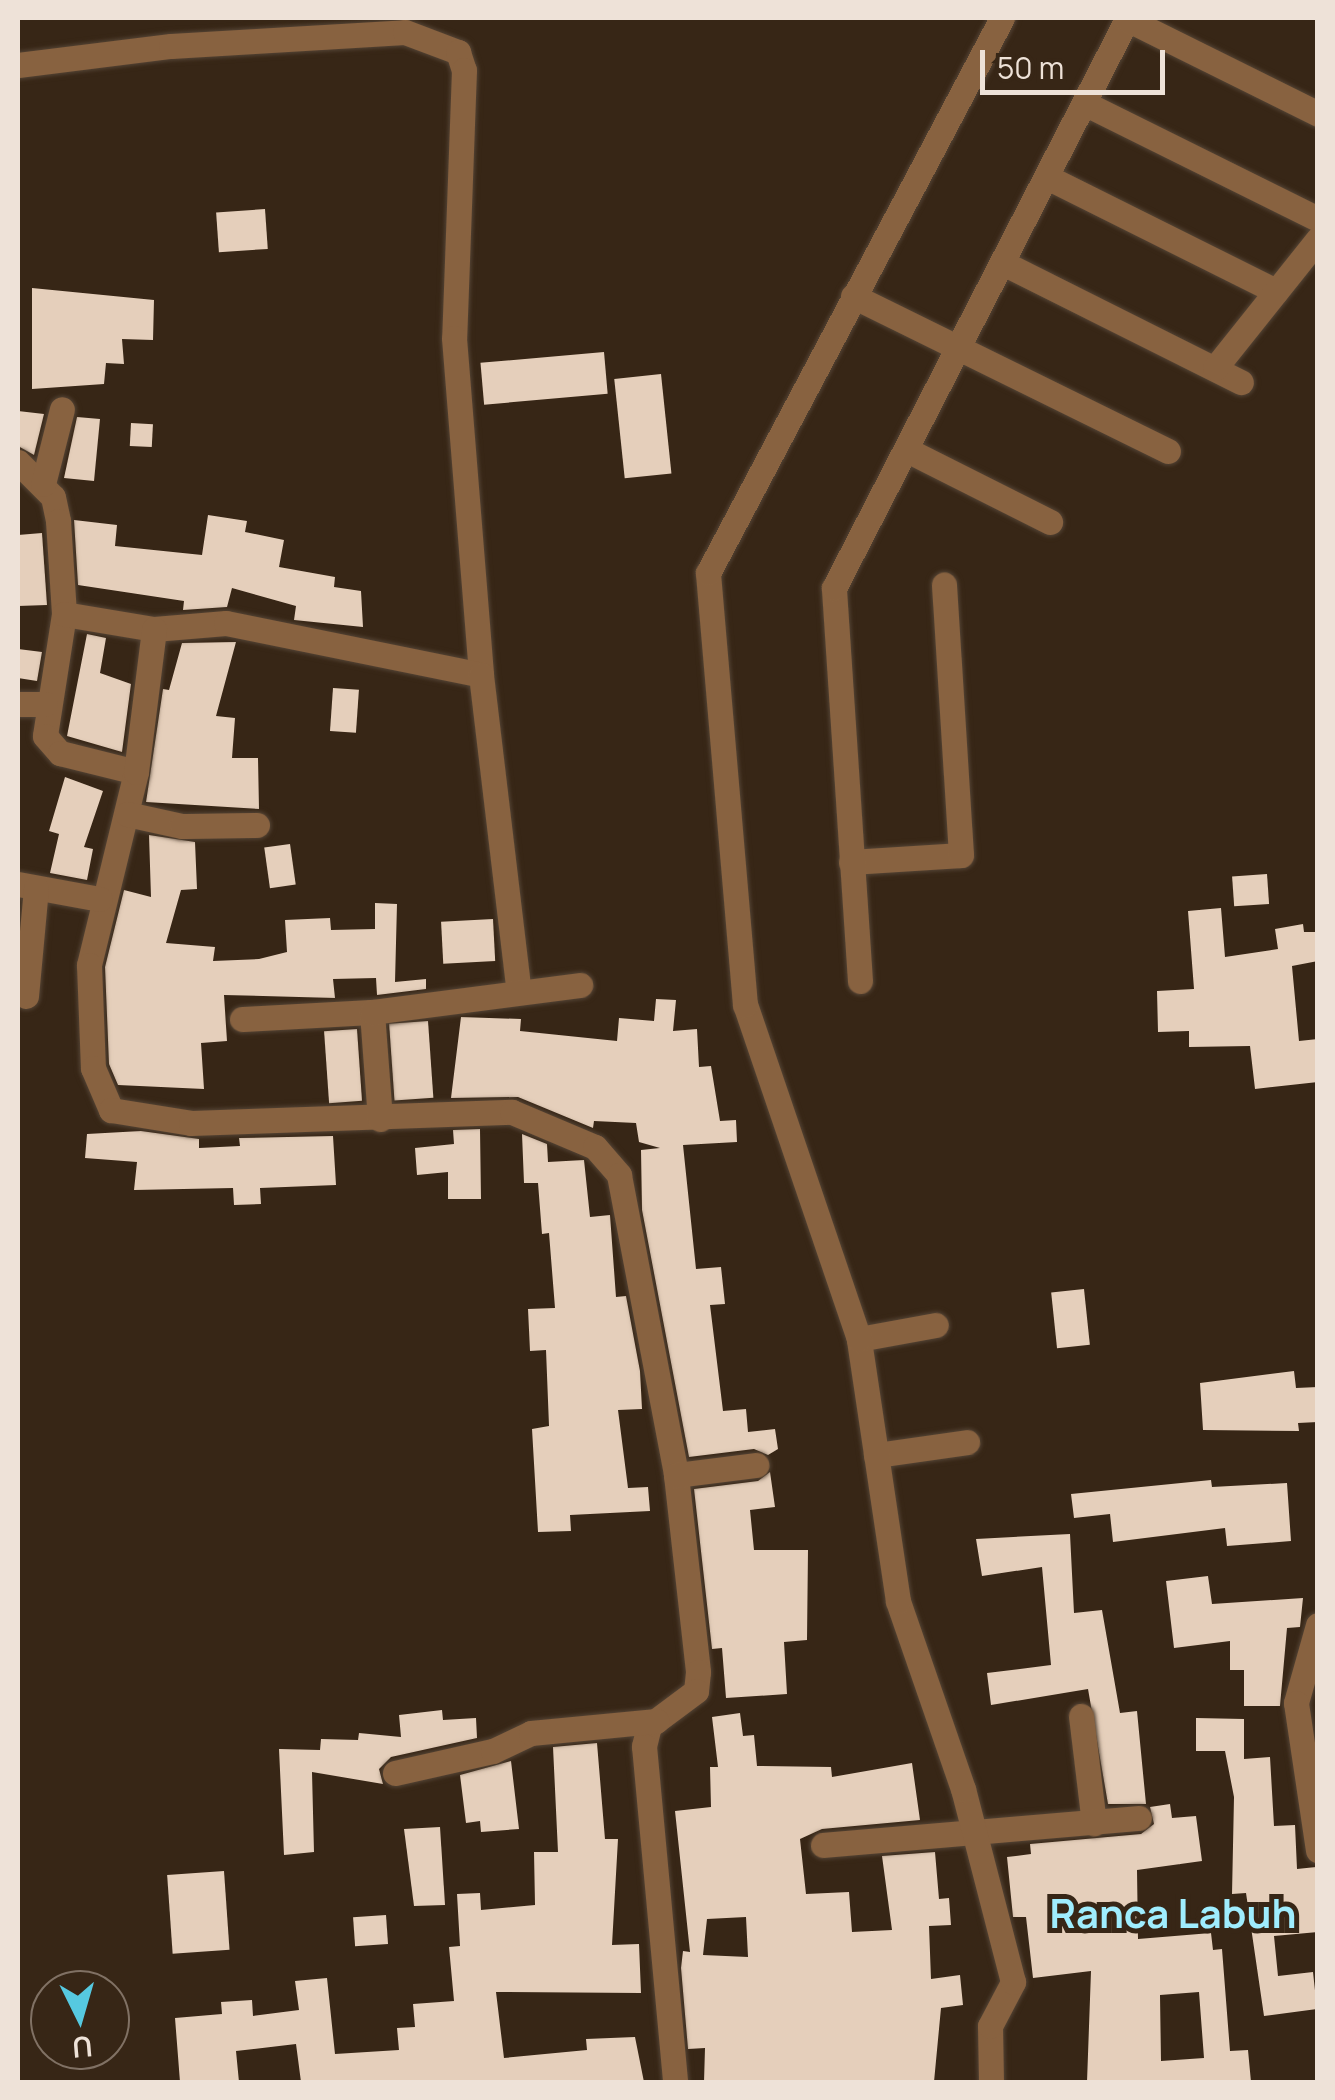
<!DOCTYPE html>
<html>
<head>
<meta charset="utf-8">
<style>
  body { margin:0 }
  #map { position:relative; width:1335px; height:2100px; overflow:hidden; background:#372616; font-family:Manrope,sans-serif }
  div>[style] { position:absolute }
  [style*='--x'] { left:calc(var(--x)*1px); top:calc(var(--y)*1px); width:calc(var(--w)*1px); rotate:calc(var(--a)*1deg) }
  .building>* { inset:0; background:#e5cfbb; transform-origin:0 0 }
  .roads { filter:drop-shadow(0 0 2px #544435) drop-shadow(0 0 2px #544435) }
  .minor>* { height:25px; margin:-12.5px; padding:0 12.5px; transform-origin:12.5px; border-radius:12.5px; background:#886240 }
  span { translate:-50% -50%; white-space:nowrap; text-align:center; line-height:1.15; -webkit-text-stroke:10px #372616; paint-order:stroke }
  .quarter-label { font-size:40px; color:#9fedfe; font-weight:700 }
  .frame { position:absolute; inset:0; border:20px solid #eee2d8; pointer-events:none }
  .north { position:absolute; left:30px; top:1970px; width:100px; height:100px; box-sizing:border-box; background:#372616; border:2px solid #807164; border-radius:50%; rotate:175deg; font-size:28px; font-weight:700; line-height:40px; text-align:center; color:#eee2d8 }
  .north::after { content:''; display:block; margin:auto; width:35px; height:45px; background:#56c9e0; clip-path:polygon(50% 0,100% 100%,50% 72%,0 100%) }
  .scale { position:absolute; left:980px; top:50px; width:185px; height:45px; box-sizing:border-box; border:5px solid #eee2d8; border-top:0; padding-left:12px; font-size:30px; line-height:35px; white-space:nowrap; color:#eee2d8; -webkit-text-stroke:8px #372616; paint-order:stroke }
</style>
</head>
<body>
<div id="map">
  <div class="building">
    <i style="left:265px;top:209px;width:40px;height:49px;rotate:86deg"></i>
    <i style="clip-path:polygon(32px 288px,154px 300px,153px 340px,122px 339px,124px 364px,106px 363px,104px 384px,32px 389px)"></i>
    <i style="left:604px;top:352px;width:42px;height:124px;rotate:85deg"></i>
    <i style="left:661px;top:374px;width:100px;height:47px;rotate:84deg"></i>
    <i style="clip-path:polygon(18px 411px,44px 414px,34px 455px,18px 446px)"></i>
    <i style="clip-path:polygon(77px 417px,100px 419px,94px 481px,64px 478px)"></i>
    <i style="left:131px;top:423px;width:22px;height:23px;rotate:3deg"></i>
    <i style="clip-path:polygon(208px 515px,247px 521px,245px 532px,284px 540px,279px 567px,335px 577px,334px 587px,361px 591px,363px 627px,294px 620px,296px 606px,232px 588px,227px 607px,183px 610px,184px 601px,78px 585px,74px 520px,117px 525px,115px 546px,202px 555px)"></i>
    <i style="clip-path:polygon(42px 533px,47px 605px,18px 606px,18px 535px)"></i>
    <i style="clip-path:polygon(87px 634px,106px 638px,100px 673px,131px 684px,122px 752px,67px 736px)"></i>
    <i style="clip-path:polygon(236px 642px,216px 716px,235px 718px,232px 758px,258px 758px,259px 809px,146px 802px,163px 689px,169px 690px,182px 643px)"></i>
    <i style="clip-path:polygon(18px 649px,42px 652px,37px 681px,18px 678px)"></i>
    <i style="left:333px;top:688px;width:26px;height:43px;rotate:4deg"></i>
    <i style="clip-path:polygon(65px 777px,103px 791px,84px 847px,93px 849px,87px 880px,50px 873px,59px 834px,49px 831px)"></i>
    <i style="clip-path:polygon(149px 835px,195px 842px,197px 889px,181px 890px,166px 943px,215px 947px,213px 961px,259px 959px,287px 952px,285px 920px,330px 918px,331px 930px,375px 929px,375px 903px,397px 904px,395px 982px,426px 979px,426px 989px,377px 995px,376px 978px,333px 979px,335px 998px,224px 995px,227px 1041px,201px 1043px,204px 1089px,118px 1085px,109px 1064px,105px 967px,124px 890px,151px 897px)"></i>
    <i style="left:290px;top:844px;width:41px;height:26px;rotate:82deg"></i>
    <i style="left:1267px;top:874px;width:30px;height:35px;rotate:86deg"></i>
    <i style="clip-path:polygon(1221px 908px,1225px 957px,1278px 949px,1275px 929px,1303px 924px,1304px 932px,1318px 932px,1318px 961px,1292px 966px,1299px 1041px,1318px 1039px,1318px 1082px,1255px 1089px,1250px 1046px,1189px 1047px,1189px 1031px,1158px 1032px,1157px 991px,1194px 989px,1188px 911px)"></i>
    <i style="left:493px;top:919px;width:42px;height:52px;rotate:87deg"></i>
    <i style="clip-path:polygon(656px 999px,676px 1000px,673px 1031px,697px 1029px,699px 1067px,711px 1066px,720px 1121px,736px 1120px,737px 1142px,683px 1145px,696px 1269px,721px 1267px,725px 1304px,710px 1305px,723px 1411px,746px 1409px,748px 1432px,775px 1429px,778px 1449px,768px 1455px,754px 1449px,689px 1457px,642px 1210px,641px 1150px,660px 1148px,639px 1142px,636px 1123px,594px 1121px,593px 1128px,518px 1097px,451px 1098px,461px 1017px,521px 1019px,520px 1031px,617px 1041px,619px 1018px,654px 1021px)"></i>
    <i style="left:428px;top:1021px;width:77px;height:39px;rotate:86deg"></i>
    <i style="left:357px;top:1029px;width:72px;height:33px;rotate:86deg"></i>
    <i style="clip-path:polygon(480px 1129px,481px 1199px,448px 1199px,448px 1172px,417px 1175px,415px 1148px,454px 1144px,453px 1130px)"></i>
    <i style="clip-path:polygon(141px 1131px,199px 1139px,199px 1148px,240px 1146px,239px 1138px,333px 1136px,336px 1185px,260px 1188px,261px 1204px,234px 1205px,233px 1188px,134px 1190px,137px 1162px,85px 1158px,87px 1134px)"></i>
    <i style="clip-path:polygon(522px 1134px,547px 1144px,548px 1162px,584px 1160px,590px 1217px,610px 1215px,616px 1297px,626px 1296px,640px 1371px,642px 1409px,618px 1410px,628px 1488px,648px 1487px,650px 1511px,570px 1515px,571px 1531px,538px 1532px,532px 1429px,549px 1426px,546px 1350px,530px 1351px,528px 1309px,555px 1308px,549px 1233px,542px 1234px,538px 1183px,524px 1183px)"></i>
    <i style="left:1084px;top:1289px;width:56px;height:33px;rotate:84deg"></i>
    <i style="clip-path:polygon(1294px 1371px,1296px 1388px,1318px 1387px,1318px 1422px,1298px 1423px,1299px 1431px,1203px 1430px,1200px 1383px)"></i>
    <i style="clip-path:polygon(770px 1472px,775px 1507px,750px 1510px,754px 1550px,808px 1550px,807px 1640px,784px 1642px,787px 1694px,726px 1698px,722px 1648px,712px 1649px,694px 1489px,758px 1481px)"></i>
    <i style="clip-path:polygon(1211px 1480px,1212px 1487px,1287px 1483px,1291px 1541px,1227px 1546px,1225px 1528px,1113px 1542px,1110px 1514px,1074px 1518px,1071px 1494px)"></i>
    <i style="clip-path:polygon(1070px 1534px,1074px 1613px,1102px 1610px,1120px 1713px,1137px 1711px,1146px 1804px,1108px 1804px,1088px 1689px,991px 1705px,987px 1673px,1051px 1665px,1042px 1567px,982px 1576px,976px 1539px)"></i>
    <i style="clip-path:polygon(1208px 1576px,1212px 1604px,1303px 1598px,1300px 1627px,1287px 1628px,1280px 1706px,1244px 1706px,1244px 1670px,1230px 1670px,1230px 1641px,1174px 1648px,1166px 1581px)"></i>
    <i style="clip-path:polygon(442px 1710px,443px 1720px,476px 1718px,477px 1738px,391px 1757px,379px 1769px,383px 1784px,312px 1772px,314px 1852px,284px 1855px,279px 1749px,320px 1750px,321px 1739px,358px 1740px,359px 1733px,401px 1737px,399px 1715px)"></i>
    <i style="clip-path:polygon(evenodd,740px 1713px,743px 1736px,754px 1735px,757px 1766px,831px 1767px,832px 1777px,912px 1763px,920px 1820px,822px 1829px,800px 1839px,806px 1894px,849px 1892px,852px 1932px,892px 1930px,882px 1856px,935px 1852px,939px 1899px,949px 1898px,951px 1925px,929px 1926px,931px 1979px,960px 1975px,963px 2005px,941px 2008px,934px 2082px,704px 2082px,705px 2048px,688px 2049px,681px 1968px,683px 1951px,690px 1952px,675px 1811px,711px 1807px,710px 1767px,718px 1767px,712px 1717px,740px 1713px,746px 1917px,748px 1957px,703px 1955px,707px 1919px,746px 1917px)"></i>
    <i style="clip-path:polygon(1196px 1718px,1244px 1719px,1244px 1759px,1270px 1757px,1274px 1826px,1295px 1825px,1297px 1869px,1316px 1867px,1318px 1932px,1274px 1936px,1278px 1976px,1313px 1972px,1317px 2009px,1264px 2016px,1246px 1893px,1232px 1894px,1234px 1797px,1225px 1751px,1196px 1751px)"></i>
    <i style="clip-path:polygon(597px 1743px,605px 1839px,618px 1839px,612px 1945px,639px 1944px,641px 1993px,496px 1992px,504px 2058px,587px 2050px,586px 2039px,635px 2037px,644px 2082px,301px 2082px,296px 2044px,236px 2051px,239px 2082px,180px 2082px,175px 2018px,222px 2014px,221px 2002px,252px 2000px,253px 2016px,299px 2010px,295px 1981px,327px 1978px,335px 2054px,399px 2050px,397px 2028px,415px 2027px,413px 2004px,454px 2001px,449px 1947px,460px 1946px,457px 1894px,480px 1893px,481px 1910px,535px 1905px,534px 1852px,558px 1852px,553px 1747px)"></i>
    <i style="clip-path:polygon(511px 1761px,519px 1829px,481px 1832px,480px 1821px,466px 1823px,460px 1775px)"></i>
    <i style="clip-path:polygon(evenodd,1170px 1804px,1172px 1818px,1196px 1816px,1202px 1861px,1137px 1870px,1138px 1939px,1211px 1933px,1213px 1950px,1222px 1949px,1230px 2051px,1248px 2050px,1251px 2082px,1087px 2082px,1091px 1971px,1033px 1978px,1026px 1917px,1013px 1917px,1007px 1857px,1031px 1854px,1030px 1844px,1141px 1834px,1154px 1824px,1150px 1807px,1170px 1804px,1199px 1992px,1204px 2058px,1161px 2061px,1160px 1995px,1199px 1992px)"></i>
    <i style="clip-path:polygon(440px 1827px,445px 1905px,414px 1906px,404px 1829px)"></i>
    <i style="left:224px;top:1871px;width:79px;height:57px;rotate:86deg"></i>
    <i style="left:386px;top:1915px;width:29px;height:33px;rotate:86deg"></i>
  </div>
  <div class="roads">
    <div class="minor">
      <i style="--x:18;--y:65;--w:154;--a:-7.1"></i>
      <i style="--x:171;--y:46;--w:234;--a:-3.4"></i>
      <i style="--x:405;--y:32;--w:57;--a:20.7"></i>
      <i style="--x:458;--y:52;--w:19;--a:72"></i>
      <i style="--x:464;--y:70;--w:268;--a:92.1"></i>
      <i style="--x:454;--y:338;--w:338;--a:85.4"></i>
      <i style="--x:1084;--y:103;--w:261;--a:26.4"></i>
      <i style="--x:1047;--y:177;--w:256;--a:26.5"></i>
      <i style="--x:1003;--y:263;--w:266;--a:26.6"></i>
      <i style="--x:853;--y:296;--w:351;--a:26.2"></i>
      <i style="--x:1215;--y:368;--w:165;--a:-51.4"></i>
      <i style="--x:909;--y:451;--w:158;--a:26.7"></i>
      <i style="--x:18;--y:462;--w:49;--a:45"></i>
      <i style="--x:53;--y:497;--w:25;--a:78"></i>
      <i style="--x:58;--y:521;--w:93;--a:86.3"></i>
      <i style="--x:64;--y:614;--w:123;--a:98.9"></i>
      <i style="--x:45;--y:736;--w:23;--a:49"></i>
      <i style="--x:60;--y:753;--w:78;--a:14"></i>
      <i style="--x:136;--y:772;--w:199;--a:103.7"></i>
      <i style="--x:89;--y:965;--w:103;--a:87.8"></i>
      <i style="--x:93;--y:1068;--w:46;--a:66.8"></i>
      <i style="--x:111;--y:1110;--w:81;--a:9.2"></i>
      <i style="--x:191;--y:1123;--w:321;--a:-2"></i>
      <i style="--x:512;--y:1112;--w:90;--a:22.9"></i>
      <i style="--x:595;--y:1147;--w:37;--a:49"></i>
      <i style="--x:619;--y:1175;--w:305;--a:79.2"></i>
      <i style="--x:676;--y:1475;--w:198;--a:83.6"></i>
      <i style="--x:698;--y:1672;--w:19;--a:96"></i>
      <i style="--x:696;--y:1691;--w:59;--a:143.3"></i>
      <i style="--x:649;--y:1726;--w:21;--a:104"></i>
      <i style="--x:644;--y:1746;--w:337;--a:84.7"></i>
      <i style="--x:43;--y:484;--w:77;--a:-75.8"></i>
      <i style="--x:64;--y:614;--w:91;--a:9.5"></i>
      <i style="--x:154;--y:629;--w:72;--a:-4.8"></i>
      <i style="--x:226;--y:623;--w:260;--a:11.5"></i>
      <i style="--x:481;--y:675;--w:319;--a:83.2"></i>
      <i style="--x:18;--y:704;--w:27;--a:0"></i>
      <i style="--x:136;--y:772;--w:144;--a:-82.8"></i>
      <i style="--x:127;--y:814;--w:56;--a:12.3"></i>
      <i style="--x:182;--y:826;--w:75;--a:-0.8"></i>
      <i style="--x:851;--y:862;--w:110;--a:-3.6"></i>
      <i style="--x:961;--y:855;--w:271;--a:-93.6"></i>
      <i style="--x:18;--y:884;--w:83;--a:10.4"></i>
      <i style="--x:860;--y:981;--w:394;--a:-93.8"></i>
      <i style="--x:834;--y:588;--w:640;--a:-62.75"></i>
      <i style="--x:1127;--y:19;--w:213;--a:26.4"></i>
      <i style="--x:26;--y:996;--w:108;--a:-84.7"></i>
      <i style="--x:242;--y:1019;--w:130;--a:-3.1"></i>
      <i style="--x:380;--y:1119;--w:107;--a:-94.3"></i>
      <i style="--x:372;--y:1012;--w:210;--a:-7.4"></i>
      <i style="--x:859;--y:1339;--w:78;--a:-10.3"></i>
      <i style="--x:876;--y:1455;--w:92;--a:-8.1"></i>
      <i style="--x:676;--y:1475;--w:81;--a:-7.1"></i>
      <i style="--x:1318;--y:1625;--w:81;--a:105.8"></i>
      <i style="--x:1296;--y:1703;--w:149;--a:81.5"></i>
      <i style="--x:1081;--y:1716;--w:108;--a:83.1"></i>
      <i style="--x:395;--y:1773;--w:100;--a:-12.7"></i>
      <i style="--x:493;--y:1751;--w:42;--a:-25.3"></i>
      <i style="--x:531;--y:1733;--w:126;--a:-5.5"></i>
      <i style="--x:823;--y:1845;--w:317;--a:-4.9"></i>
      <i style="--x:991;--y:2082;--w:56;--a:-91"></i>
      <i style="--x:990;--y:2026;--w:50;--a:-62.4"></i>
      <i style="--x:1013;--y:1982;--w:199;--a:-104.5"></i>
      <i style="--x:963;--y:1789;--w:199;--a:-109.1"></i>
      <i style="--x:898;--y:1601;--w:265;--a:-98.5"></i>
      <i style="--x:859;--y:1339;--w:353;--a:-108.8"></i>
      <i style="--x:745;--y:1005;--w:434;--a:-94.9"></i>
      <i style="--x:708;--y:573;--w:628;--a:-62.09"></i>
    </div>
  </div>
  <div class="quarter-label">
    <span style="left:1173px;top:1913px">Ranca Labuh</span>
  </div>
  <div class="frame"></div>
  <div class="north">U</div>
  <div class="scale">50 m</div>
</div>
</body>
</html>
